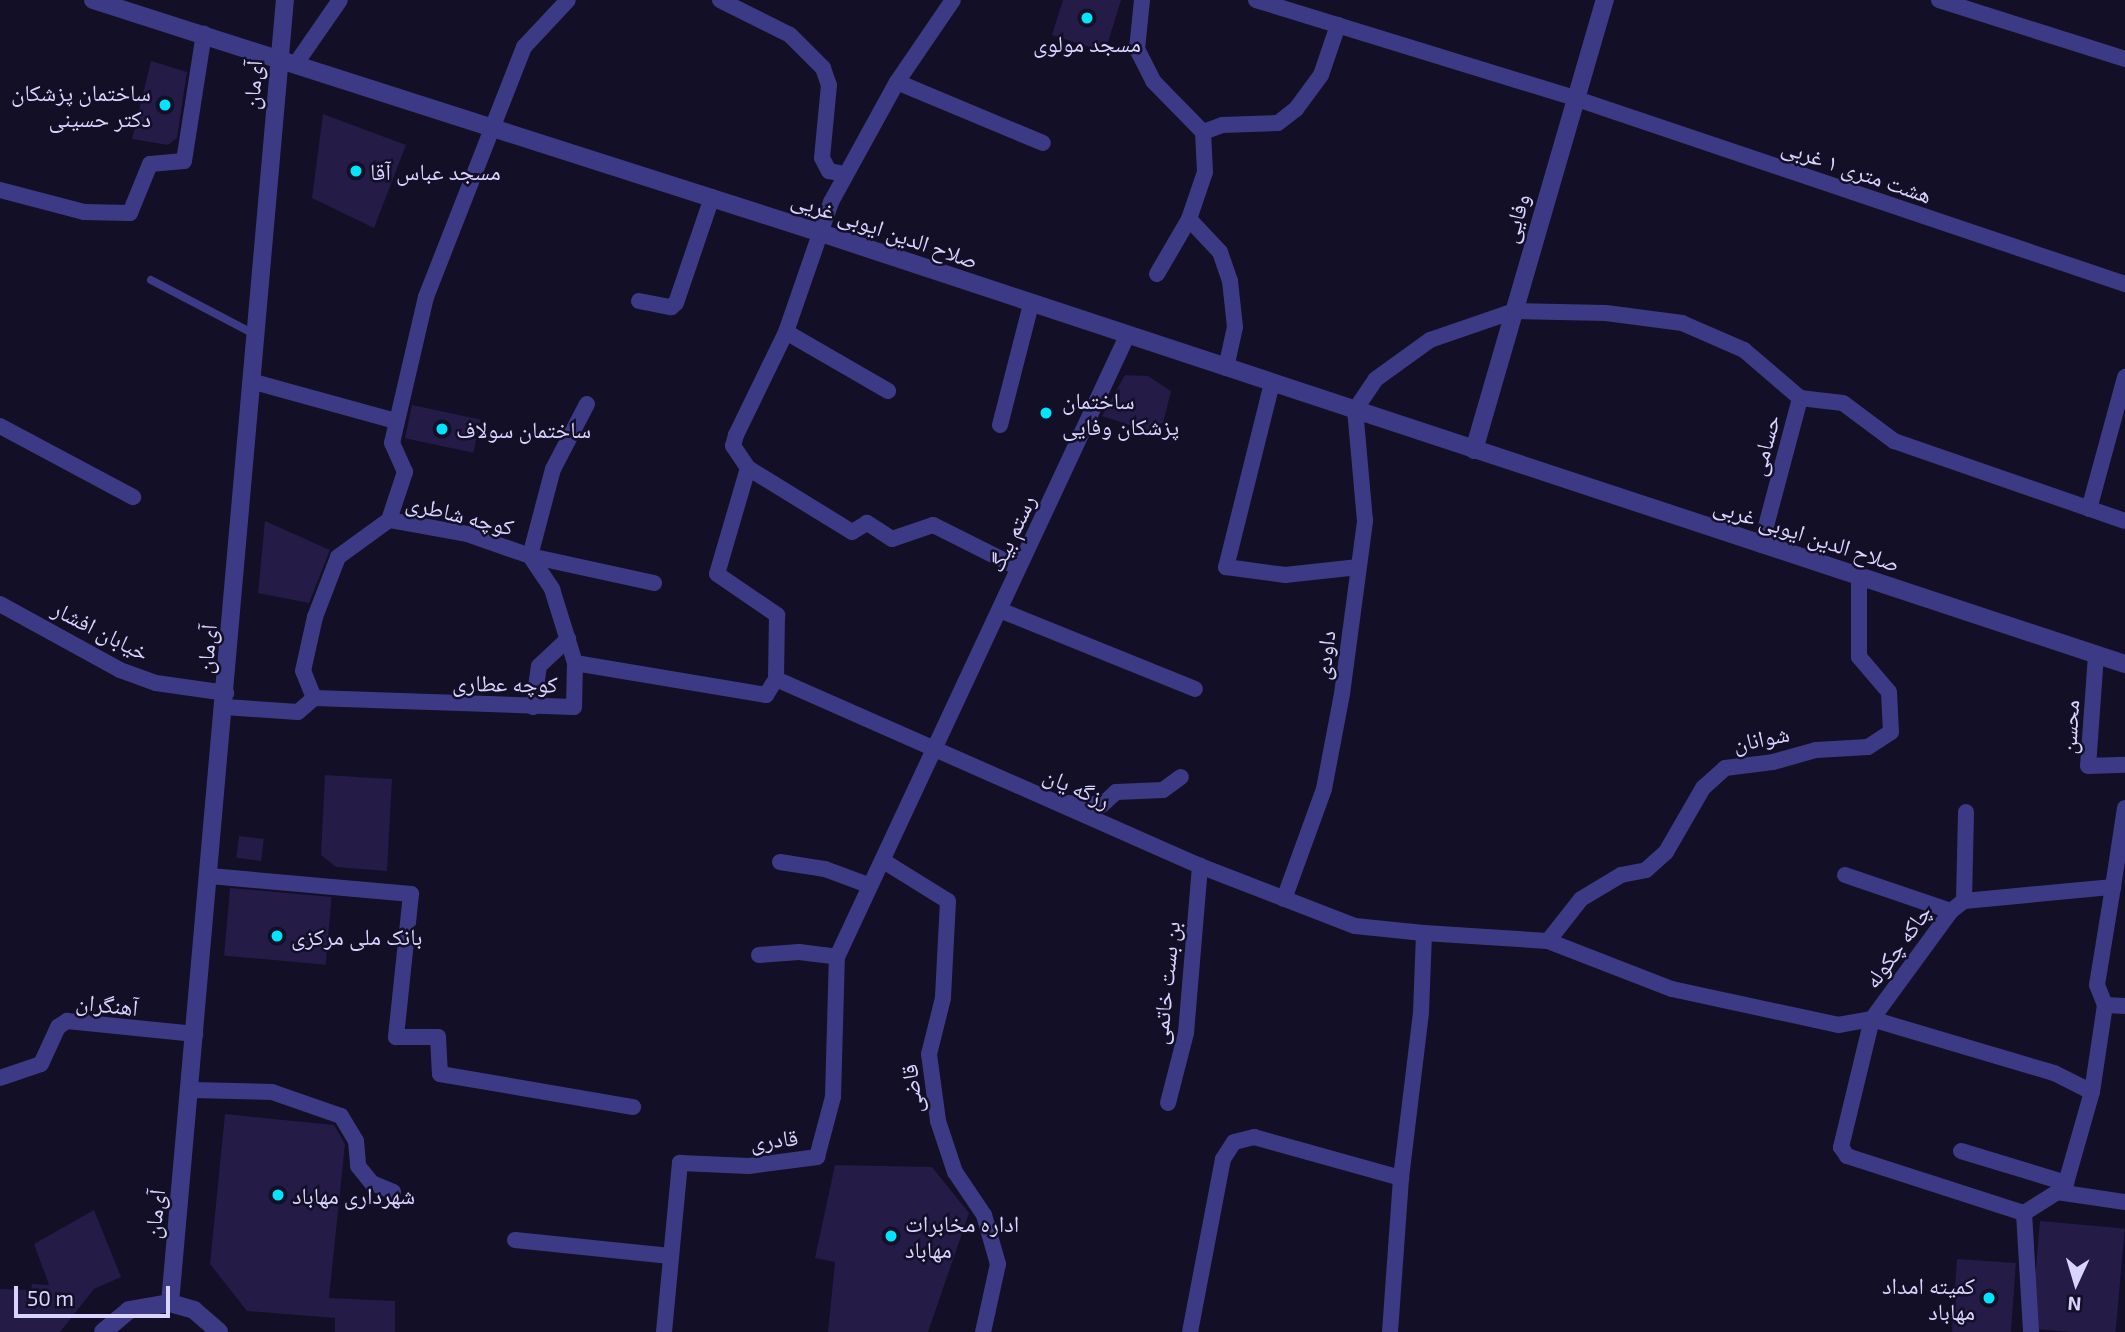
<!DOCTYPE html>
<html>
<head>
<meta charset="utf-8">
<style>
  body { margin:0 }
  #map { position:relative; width:2125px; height:1332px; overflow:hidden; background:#130f26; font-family:"Exo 2","Noto Naskh Arabic",sans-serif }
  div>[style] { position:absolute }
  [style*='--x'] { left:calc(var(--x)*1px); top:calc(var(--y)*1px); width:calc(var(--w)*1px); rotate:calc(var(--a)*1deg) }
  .building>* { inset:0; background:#241b47; transform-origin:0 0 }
  .service>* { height:8px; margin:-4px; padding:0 4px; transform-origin:4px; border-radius:4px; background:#3d3a85 }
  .minor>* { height:16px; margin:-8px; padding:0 8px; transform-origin:8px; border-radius:8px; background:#3d3a85 }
  .tertiary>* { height:18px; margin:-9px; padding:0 9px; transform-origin:9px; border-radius:9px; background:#3d3a85 }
  .dots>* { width:19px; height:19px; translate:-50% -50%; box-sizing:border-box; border:4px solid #130f26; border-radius:50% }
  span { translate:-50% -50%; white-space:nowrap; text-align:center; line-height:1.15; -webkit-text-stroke:5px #130f26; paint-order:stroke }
  .poi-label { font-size:23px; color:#d9d4ff }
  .right { translate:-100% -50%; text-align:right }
  .left { translate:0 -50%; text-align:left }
  .street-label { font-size:23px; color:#d9d4ff }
  .north { position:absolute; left:2041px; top:1248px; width:70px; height:70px; -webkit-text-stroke:5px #130f26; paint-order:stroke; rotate:184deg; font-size:19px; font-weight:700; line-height:28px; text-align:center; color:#d9d4ff }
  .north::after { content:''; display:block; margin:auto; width:24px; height:32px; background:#d9d4ff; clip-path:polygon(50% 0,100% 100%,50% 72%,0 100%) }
  .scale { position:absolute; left:14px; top:1286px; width:156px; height:32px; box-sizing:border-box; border:4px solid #d9d4ff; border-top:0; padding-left:9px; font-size:21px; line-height:24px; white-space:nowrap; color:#d9d4ff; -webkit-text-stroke:5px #130f26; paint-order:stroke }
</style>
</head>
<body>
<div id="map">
  <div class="building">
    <i style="clip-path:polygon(1063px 0,1121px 0,1105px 52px,1052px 35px)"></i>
    <i style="clip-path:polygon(151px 61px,187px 72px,177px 138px,168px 145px,132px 139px)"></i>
    <i style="clip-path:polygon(323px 114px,406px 145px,374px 228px,312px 198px)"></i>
    <i style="clip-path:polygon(1125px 375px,1148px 376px,1171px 391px,1160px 435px,1102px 416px)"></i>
    <i style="left:412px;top:405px;width:70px;height:34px;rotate:12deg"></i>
    <i style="clip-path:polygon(265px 521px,330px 550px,309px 603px,258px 593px)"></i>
    <i style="clip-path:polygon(325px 775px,392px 779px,387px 871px,336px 867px,321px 855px)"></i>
    <i style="left:239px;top:836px;width:25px;height:22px;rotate:7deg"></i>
    <i style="left:230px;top:888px;width:102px;height:68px;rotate:5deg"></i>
    <i style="clip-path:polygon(225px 1114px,334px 1125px,345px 1144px,329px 1298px,395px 1301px,395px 1332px,335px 1332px,335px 1318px,247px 1311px,210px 1264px)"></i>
    <i style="clip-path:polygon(835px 1165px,932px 1167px,969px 1213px,928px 1332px,828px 1332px,835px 1262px,815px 1258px)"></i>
    <i style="clip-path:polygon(94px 1210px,121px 1277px,94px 1289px,60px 1332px,0 1332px,0 1289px,31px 1290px,32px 1284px,49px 1285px,34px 1244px)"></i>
    <i style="left:2040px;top:1221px;width:85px;height:108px;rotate:5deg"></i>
    <i style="left:1957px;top:1259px;width:59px;height:73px;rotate:4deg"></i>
  </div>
  <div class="service">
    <i style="--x:151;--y:280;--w:119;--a:27.6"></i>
  </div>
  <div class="minor">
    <i style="--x:720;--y:0;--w:78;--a:26.6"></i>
    <i style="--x:790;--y:35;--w:47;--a:45"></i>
    <i style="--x:823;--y:68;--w:18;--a:71"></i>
    <i style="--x:829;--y:85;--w:73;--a:95.5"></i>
    <i style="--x:822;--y:158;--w:15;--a:62"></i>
    <i style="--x:829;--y:171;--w:15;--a:11"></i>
    <i style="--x:1142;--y:0;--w:49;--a:95.8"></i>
    <i style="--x:1137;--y:49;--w:36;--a:63"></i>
    <i style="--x:1153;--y:81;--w:71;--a:45.6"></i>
    <i style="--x:1203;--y:132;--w:20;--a:-20"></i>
    <i style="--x:1222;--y:125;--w:56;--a:-2"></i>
    <i style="--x:1278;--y:123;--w:23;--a:-38"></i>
    <i style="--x:1296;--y:109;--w:42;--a:-53.7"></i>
    <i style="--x:1321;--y:75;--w:53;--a:-71.2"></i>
    <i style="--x:1256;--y:0;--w:333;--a:17.1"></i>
    <i style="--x:1574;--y:98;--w:582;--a:18.65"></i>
    <i style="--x:1939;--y:0;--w:195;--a:17.6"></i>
    <i style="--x:297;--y:62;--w:75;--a:-55.3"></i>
    <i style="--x:897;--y:82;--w:158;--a:22.7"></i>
    <i style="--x:1203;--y:132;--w:40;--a:87.1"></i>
    <i style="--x:1205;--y:172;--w:50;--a:108.8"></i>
    <i style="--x:1189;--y:219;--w:45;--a:46.8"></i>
    <i style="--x:1220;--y:252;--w:31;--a:71"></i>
    <i style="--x:1230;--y:281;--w:46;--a:83.8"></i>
    <i style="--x:1235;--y:327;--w:42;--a:102.4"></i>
    <i style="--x:0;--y:190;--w:87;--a:14.7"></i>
    <i style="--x:84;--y:212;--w:46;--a:1.2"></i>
    <i style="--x:130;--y:213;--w:53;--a:-67.8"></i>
    <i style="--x:150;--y:164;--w:34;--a:-5"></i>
    <i style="--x:184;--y:161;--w:129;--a:-81.1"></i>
    <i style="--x:1157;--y:274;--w:64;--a:-59.8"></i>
    <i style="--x:639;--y:301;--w:33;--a:11"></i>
    <i style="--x:671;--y:307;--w:6;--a:-39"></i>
    <i style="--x:676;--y:303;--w:112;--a:-71.2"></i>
    <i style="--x:786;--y:332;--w:118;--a:30"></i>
    <i style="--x:254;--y:382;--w:147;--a:15.4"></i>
    <i style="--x:1272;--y:383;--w:190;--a:104"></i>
    <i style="--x:1226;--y:567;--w:60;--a:7.7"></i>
    <i style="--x:1285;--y:575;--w:74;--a:-6.2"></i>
    <i style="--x:587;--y:404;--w:73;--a:117.6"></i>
    <i style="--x:553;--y:469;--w:90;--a:104.8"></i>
    <i style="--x:530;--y:556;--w:127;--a:12.3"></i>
    <i style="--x:1000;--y:425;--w:125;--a:-75.6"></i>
    <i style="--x:0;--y:426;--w:151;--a:28.1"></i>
    <i style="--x:748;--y:468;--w:27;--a:-124"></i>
    <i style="--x:733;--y:446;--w:11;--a:-75"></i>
    <i style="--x:736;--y:435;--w:114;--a:-64.1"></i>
    <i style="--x:786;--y:332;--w:138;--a:-70.9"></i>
    <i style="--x:831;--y:202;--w:137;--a:-61.2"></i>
    <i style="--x:897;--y:82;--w:99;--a:-55.7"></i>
    <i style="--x:2089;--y:509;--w:137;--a:-74.7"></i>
    <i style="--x:389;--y:520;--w:51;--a:-71.6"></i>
    <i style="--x:405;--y:472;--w:32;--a:-114"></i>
    <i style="--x:392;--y:443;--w:150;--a:-76.9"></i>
    <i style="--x:426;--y:297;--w:269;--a:-68.6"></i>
    <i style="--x:524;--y:47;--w:64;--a:-46.9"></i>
    <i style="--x:1761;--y:545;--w:152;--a:-75.1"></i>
    <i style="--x:1017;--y:567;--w:94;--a:-153.4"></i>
    <i style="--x:933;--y:525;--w:43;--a:161.1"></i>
    <i style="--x:892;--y:539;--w:30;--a:-147"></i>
    <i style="--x:867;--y:523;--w:17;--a:149"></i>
    <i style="--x:852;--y:532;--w:122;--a:-148.4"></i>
    <i style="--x:748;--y:468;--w:110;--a:106.3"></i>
    <i style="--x:717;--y:574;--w:73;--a:34.3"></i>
    <i style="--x:777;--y:615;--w:64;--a:90.9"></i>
    <i style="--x:776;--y:679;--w:463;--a:23.8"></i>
    <i style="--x:1200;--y:866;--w:166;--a:21.2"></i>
    <i style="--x:1355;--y:926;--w:69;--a:5.8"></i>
    <i style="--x:0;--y:604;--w:137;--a:28.8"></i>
    <i style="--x:120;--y:670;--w:38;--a:20"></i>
    <i style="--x:156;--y:683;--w:71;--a:8.1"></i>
    <i style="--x:1002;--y:611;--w:208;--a:22"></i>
    <i style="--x:2096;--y:655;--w:111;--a:94.1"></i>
    <i style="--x:2088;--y:766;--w:37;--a:-2"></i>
    <i style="--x:314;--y:698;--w:29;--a:-112"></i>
    <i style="--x:303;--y:671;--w:55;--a:-77.5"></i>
    <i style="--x:315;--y:617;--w:64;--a:-69"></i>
    <i style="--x:338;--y:557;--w:63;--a:-36"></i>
    <i style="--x:389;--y:520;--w:79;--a:10.2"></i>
    <i style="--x:467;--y:534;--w:67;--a:19.2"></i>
    <i style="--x:530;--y:556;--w:40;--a:56"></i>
    <i style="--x:552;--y:589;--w:77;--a:72.7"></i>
    <i style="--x:225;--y:707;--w:73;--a:3.9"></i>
    <i style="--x:298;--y:712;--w:21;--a:-41"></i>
    <i style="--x:314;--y:698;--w:260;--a:2"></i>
    <i style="--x:574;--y:707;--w:44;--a:-88.7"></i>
    <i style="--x:575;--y:663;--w:194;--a:9.5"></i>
    <i style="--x:766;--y:695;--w:19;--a:-58"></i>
    <i style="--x:533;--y:707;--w:41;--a:-81.7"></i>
    <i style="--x:539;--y:666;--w:40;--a:-43"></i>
    <i style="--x:1067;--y:803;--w:35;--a:3"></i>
    <i style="--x:1102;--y:805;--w:19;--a:-43"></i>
    <i style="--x:1116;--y:792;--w:47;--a:-2.4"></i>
    <i style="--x:1163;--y:790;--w:22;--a:-36"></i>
    <i style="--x:780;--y:862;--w:46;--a:8.8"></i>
    <i style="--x:825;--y:869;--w:46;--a:20.4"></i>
    <i style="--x:885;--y:862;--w:74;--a:31.8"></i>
    <i style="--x:948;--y:901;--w:97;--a:93"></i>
    <i style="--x:943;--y:998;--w:58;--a:104"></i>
    <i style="--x:929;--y:1054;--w:68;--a:82.3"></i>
    <i style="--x:938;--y:1121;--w:54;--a:71.6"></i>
    <i style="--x:955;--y:1172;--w:52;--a:56"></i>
    <i style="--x:984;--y:1215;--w:51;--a:74.1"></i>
    <i style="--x:998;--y:1264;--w:70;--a:102.4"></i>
    <i style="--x:1845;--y:875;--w:112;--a:18.8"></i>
    <i style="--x:210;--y:876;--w:202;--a:5.1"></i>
    <i style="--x:411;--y:894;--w:144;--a:96"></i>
    <i style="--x:396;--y:1037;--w:42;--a:0"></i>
    <i style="--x:438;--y:1037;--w:37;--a:87"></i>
    <i style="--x:440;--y:1074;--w:196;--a:9.7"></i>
    <i style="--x:2113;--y:887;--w:80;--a:-81.4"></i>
    <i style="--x:1284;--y:899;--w:117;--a:-70"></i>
    <i style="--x:1324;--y:789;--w:97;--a:-79.3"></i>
    <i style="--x:1342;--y:694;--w:175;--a:-82.4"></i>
    <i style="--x:1365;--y:521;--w:111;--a:-95.1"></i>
    <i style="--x:1355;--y:410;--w:37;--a:-56"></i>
    <i style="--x:1376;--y:379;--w:67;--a:-35.8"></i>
    <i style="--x:1430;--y:340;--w:89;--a:-19"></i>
    <i style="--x:1514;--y:311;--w:92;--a:1.2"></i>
    <i style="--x:1606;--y:313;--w:77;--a:7.5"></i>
    <i style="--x:1682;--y:323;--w:68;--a:23.5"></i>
    <i style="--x:1744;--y:350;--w:74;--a:40.6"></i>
    <i style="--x:1800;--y:398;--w:43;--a:6.6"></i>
    <i style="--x:1843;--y:403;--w:64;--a:36.7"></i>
    <i style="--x:1894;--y:441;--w:244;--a:19.1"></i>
    <i style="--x:1964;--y:901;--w:89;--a:-88.7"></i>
    <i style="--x:1548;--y:941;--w:53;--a:-51.8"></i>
    <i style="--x:1581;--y:899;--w:47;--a:-31"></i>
    <i style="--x:1621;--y:875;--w:25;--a:-11"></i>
    <i style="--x:1646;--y:870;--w:27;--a:-42"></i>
    <i style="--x:1666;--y:852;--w:74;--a:-60"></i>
    <i style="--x:1703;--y:788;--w:30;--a:-42"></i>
    <i style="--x:1725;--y:768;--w:48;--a:-7.1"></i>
    <i style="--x:1773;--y:762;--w:45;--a:-15.6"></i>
    <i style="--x:1816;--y:750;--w:52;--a:-3.3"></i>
    <i style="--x:1868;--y:747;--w:27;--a:-33"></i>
    <i style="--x:1891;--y:732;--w:40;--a:-92.9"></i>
    <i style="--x:1889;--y:692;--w:46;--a:-130.6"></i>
    <i style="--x:1859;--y:657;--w:80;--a:-90"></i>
    <i style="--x:759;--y:955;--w:40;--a:-4.3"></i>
    <i style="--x:799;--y:952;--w:38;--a:7"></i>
    <i style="--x:0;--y:1078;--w:43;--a:-18.9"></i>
    <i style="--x:41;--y:1064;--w:41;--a:-65.3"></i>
    <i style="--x:58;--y:1027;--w:11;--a:-34"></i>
    <i style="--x:67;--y:1021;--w:129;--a:5.8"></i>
    <i style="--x:191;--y:1090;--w:81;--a:1.4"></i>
    <i style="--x:272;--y:1092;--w:73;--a:19.2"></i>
    <i style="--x:341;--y:1116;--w:29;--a:59"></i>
    <i style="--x:356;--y:1141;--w:25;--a:85"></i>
    <i style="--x:358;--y:1166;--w:22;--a:51"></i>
    <i style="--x:372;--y:1183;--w:23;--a:23"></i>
    <i style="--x:2092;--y:1092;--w:42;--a:-153.4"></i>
    <i style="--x:2054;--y:1073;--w:190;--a:-163.5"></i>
    <i style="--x:1872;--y:1019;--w:134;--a:-53.8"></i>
    <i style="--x:1951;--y:911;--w:16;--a:-38"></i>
    <i style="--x:1964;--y:901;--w:150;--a:-5.4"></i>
    <i style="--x:2113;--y:887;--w:99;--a:99.3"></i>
    <i style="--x:2097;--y:985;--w:22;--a:68"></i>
    <i style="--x:1168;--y:1103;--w:72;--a:-75.6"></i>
    <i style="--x:1186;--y:1033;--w:168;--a:-85.2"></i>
    <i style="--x:1961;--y:1151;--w:110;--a:16.9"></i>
    <i style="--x:2057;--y:1192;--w:13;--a:-45"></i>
    <i style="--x:2066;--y:1183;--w:95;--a:-74.1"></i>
    <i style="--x:2092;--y:1092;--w:88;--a:-81.5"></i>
    <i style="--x:2105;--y:1005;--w:20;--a:3"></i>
    <i style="--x:2024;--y:1213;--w:39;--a:-32"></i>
    <i style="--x:2057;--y:1192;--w:69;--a:8.4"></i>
    <i style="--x:515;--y:1240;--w:156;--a:5.9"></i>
    <i style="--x:664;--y:1332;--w:170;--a:-84.6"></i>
    <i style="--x:680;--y:1163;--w:69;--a:2.5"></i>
    <i style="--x:749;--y:1166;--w:69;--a:-7.5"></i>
    <i style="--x:817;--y:1157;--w:62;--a:-75.1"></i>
    <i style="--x:833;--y:1097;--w:140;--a:-88.4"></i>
    <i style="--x:837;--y:957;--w:685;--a:-64.97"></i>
    <i style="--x:1190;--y:1332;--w:176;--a:-79.2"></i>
    <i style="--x:1223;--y:1159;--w:20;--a:-57"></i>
    <i style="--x:1234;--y:1142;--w:21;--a:-14"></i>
    <i style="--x:1254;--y:1137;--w:153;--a:15.6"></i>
    <i style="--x:1390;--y:1332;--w:154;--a:-85.9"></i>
    <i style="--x:1401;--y:1178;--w:167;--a:-83.1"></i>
    <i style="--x:1421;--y:1012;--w:79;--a:-87.8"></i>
    <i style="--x:1424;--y:933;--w:124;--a:3.7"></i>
    <i style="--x:1548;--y:941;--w:133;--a:21.2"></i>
    <i style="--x:1672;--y:989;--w:170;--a:12.2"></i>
    <i style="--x:1838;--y:1025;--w:35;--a:-10"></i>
    <i style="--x:1872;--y:1019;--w:132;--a:103.6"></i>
    <i style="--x:1841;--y:1147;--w:11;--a:56"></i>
    <i style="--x:1847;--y:1156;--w:186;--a:17.9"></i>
    <i style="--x:2024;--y:1213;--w:119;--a:86.6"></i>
  </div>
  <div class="tertiary">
    <i style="--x:93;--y:0;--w:764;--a:17.75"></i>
    <i style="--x:821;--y:233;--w:1373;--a:18.29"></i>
    <i style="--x:1474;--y:450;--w:469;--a:-73.8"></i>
    <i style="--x:170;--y:1303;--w:1308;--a:-84.96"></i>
    <i style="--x:103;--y:1332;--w:34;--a:-40"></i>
    <i style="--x:129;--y:1310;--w:42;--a:-9.7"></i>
    <i style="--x:170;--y:1303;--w:25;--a:16"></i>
    <i style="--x:194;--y:1310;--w:33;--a:41"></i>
  </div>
  <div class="dots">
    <i style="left:1087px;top:18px;background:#00e5ff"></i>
    <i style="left:165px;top:105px;background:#00e5ff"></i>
    <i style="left:356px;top:171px;background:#00e5ff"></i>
    <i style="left:1046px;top:413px;background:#00e5ff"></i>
    <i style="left:442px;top:429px;background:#00e5ff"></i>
    <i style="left:277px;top:936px;background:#00e5ff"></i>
    <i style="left:278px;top:1195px;background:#00e5ff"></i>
    <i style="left:891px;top:1236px;background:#00e5ff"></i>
    <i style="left:1989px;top:1298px;background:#00e5ff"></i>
  </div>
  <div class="poi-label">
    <span style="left:1087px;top:43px">مسجد مولوی</span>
    <span class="right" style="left:151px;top:105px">ساختمان پزشکان<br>دکتر حسینی</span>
    <span class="left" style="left:370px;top:171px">مسجد عباس آقا</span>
    <span class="left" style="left:1062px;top:413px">ساختمان<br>پزشکان وفایی</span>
    <span class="left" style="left:456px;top:429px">ساختمان سولاف</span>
    <span class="left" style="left:291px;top:936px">بانک ملی مرکزی</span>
    <span class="left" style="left:292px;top:1195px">شهرداری مهاباد</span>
    <span class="left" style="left:905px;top:1236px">اداره مخابرات<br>مهاباد</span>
    <span class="right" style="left:1975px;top:1298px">کمیته امداد<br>مهاباد</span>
  </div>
  <div class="street-label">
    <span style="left:252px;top:85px;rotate:-86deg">آی‌مان</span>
    <span style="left:1857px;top:170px;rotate:19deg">هشت متری ۱ غربی</span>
    <span style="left:1515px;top:218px;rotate:-74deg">وفایی</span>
    <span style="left:885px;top:229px;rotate:19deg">صلاح الدین ایوبی غریی</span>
    <span style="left:1764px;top:445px;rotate:-75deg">حسامی</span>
    <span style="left:460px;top:514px;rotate:14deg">کوچه شاطری</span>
    <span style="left:1011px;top:533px;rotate:-65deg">رستم بیگ</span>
    <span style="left:1807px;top:534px;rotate:18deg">صلاح الدین ایوبی غربی</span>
    <span style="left:101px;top:630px;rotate:27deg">خیابان افشار</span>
    <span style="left:206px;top:649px;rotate:-85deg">آی‌مان</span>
    <span style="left:1324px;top:655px;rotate:-83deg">داودی</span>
    <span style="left:505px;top:683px;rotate:1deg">کوچه عطاری</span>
    <span style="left:2069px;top:727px;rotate:-87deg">محسن</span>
    <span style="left:1761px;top:738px;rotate:-11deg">شوانان</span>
    <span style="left:1077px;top:787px;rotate:24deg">رزگه یان</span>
    <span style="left:1897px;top:946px;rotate:-54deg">چاکه چکوله</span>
    <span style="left:1165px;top:983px;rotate:-84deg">بن بست خاتمی</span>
    <span style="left:107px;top:1004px;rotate:6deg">آهنگران</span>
    <span style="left:911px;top:1089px;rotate:-97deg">قاضی</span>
    <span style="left:774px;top:1139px;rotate:-6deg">قادری</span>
    <span style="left:154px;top:1214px;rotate:-84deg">آی‌مان</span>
  </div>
  <div class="north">N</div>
  <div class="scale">50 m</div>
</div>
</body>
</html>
